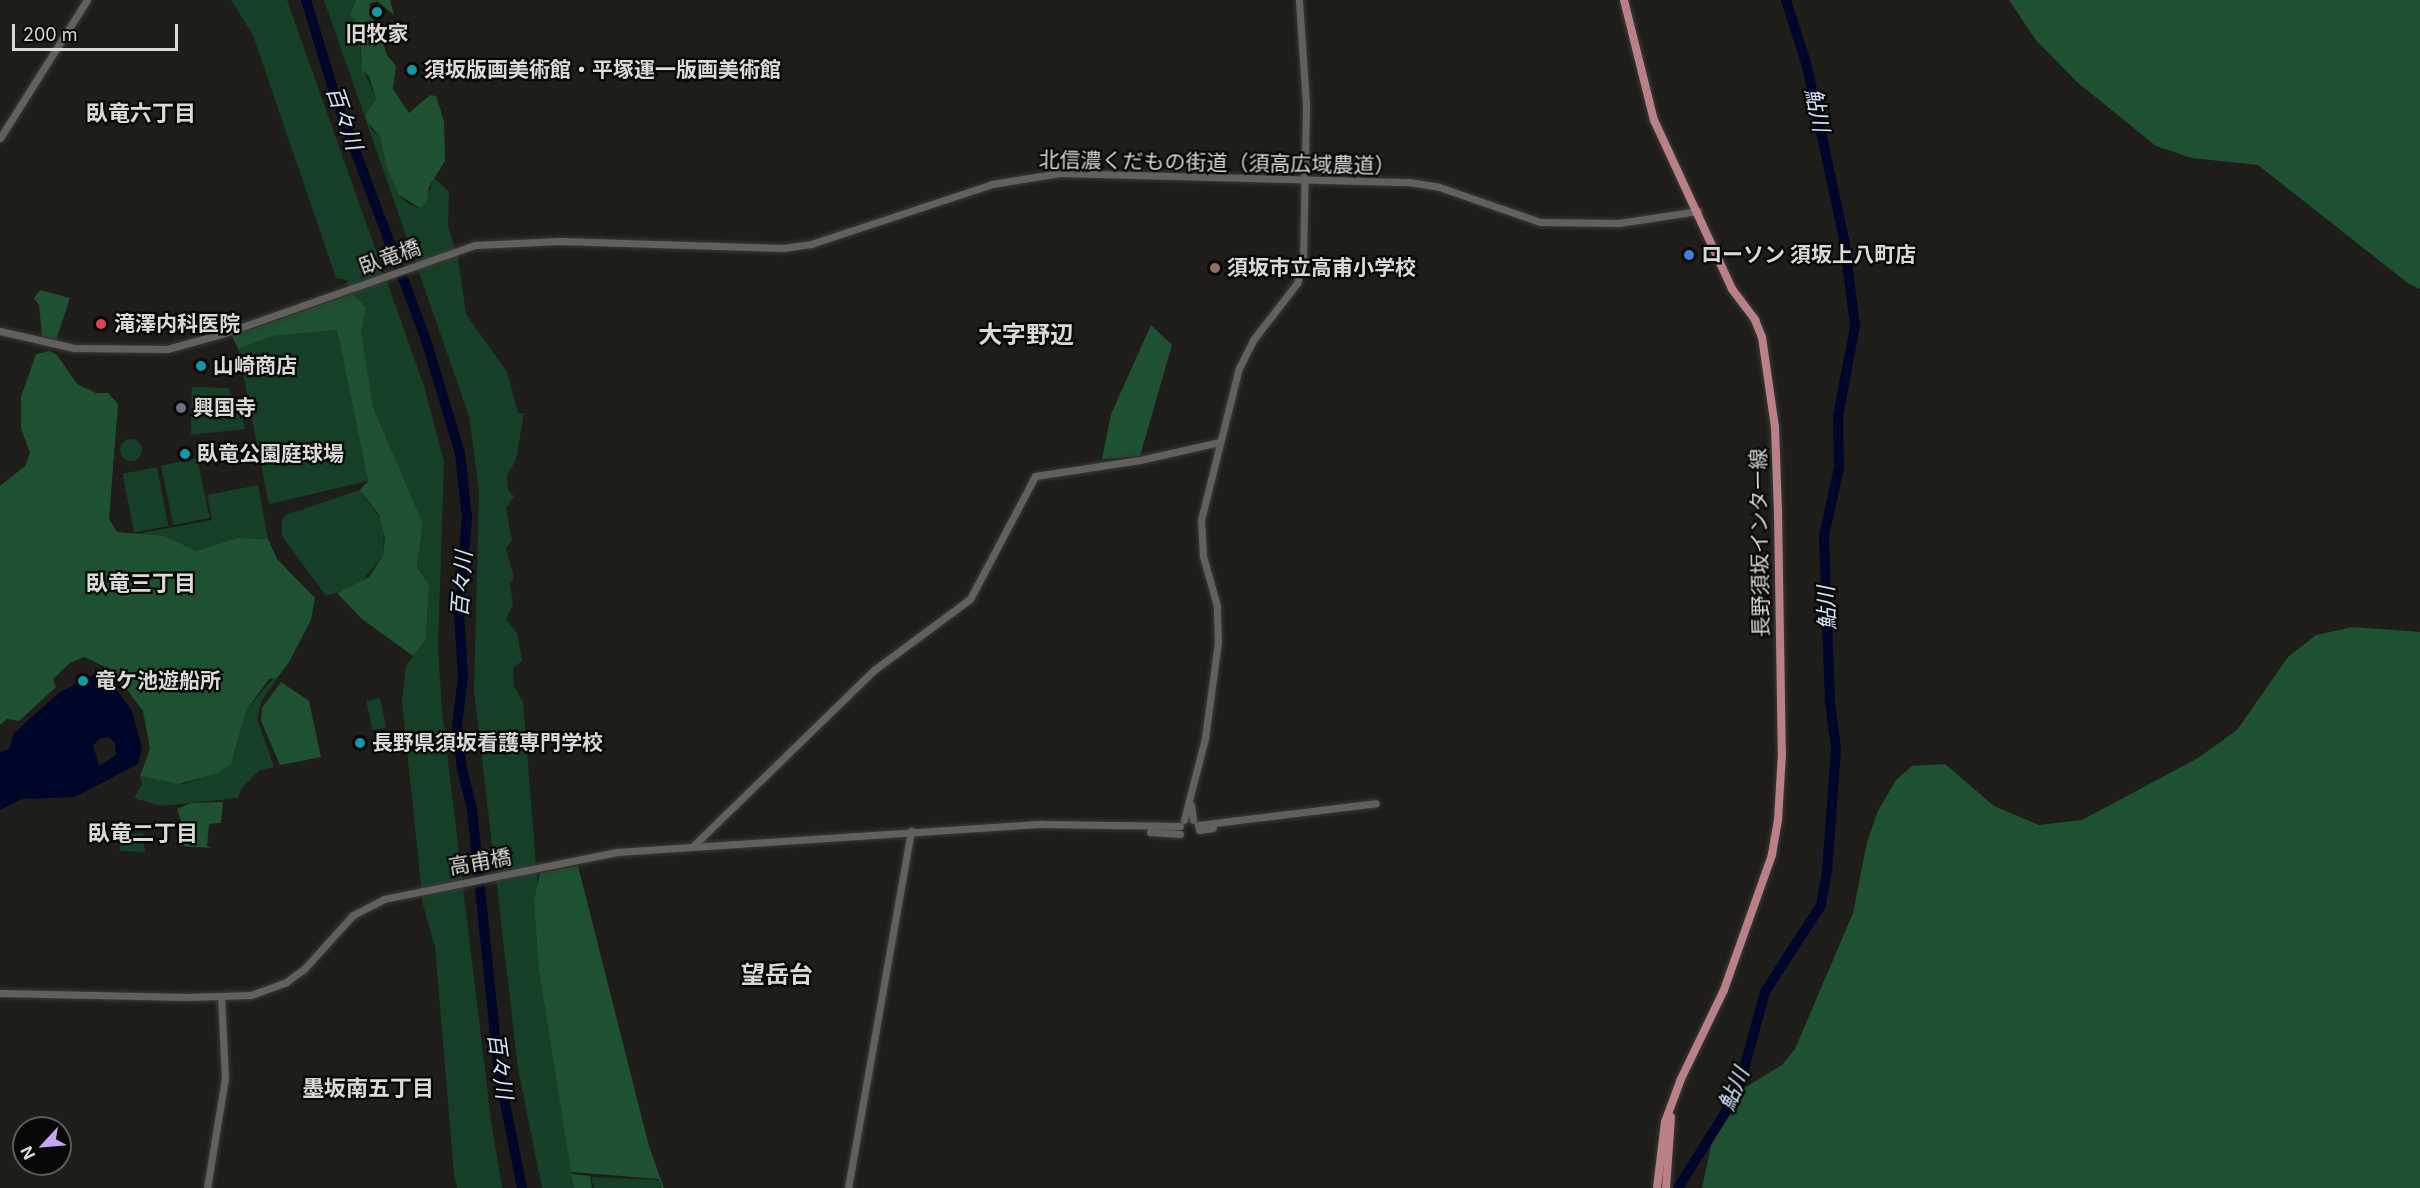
<!DOCTYPE html>
<html>
<head>
<meta charset="utf-8">
<style>
  body { margin:0 }
  #map { position:relative; width:2420px; height:1188px; overflow:hidden; background:#1e1d1a; font-family:Inter,"Noto Sans JP",sans-serif }
  div>[style] { position:absolute }
  [style*='--x'] { left:calc(var(--x)*1px); top:calc(var(--y)*1px); width:calc(var(--w)*1px); rotate:calc(var(--a)*1deg) }
  .green>* { inset:0; background:#153f26; transform-origin:0 0 }
  .round { border-radius:50% }
  .forest>* { inset:0; background:#1e5032 }
  .water>* { inset:0; background:#000629 }
  .river>* { height:10px; margin:-5px; padding:0 5px; transform-origin:5px; border-radius:5px; background:#000629 }
  .roads { filter:drop-shadow(0 0 2px #3a3a38) drop-shadow(0 0 2px #3a3a38) }
  .minor>* { height:7px; margin:-3.5px; padding:0 3.5px; transform-origin:3.5px; border-radius:3.5px; background:#61605c }
  .major>* { height:8px; margin:-4px; padding:0 4px; transform-origin:4px; border-radius:4px; background:#b98187 }
  .dots>* { width:16px; height:16px; translate:-50% -50%; box-sizing:border-box; border:3px solid #080806; border-radius:50% }
  span { translate:-50% -50%; white-space:nowrap; text-align:center; line-height:1.15; -webkit-text-stroke:4.5px #080806; paint-order:stroke }
  .poi-label { font-size:21px; color:#d9d9d7; font-weight:700 }
  .left { translate:0 -50%; text-align:left }
  .street-label { font-size:21px; color:#d9d9d7 }
  .water-label { font-size:22px; color:#d0e1fc; font-style:italic }
  .neighbourhood-label { font-size:22px; color:#d9d9d7; font-weight:700 }
  .quarter-label { font-size:24px; color:#d9d9d7; font-weight:700 }
  .north { position:absolute; left:12px; top:1116px; width:60px; height:60px; box-sizing:border-box; background:#080806; border:2px solid #5c5c5a; border-radius:50%; rotate:244deg; font-size:16px; font-weight:700; line-height:24px; text-align:center; color:#d9d9d7 }
  .north::after { content:''; display:block; margin:auto; width:21px; height:27px; background:#c5a7f1; clip-path:polygon(50% 0,100% 100%,50% 72%,0 100%) }
  .scale { position:absolute; left:12px; top:24px; width:166px; height:27px; box-sizing:border-box; border:3px solid #d9d9d7; border-top:0; padding-left:8px; font-size:18px; line-height:21px; white-space:nowrap; color:#d9d9d7; -webkit-text-stroke:4px #080806; paint-order:stroke }
</style>
</head>
<body>
<div id="map">
  <div class="green">
    <i style="clip-path:polygon(231px 0,287px 0,424px 386px,444px 462px,438px 647px,442px 711px,491px 1120px,502px 1188px,457px 1188px,454px 1174px,435px 947px,423px 905px,402px 701px,406px 666px,426px 638px,429px 585px,417px 567px,423px 523px,373px 407px,347px 280px,336px 278px,253px 35px)"></i>
    <i style="clip-path:polygon(324px 0,356px 0,352px 12px,359px 24px,361px 63px,376px 99px,366px 114px,371px 129px,380px 137px,387px 169px,399px 195px,408px 204px,419px 208px,426px 202px,434px 178px,449px 192px,448px 226px,458px 258px,466px 314px,507px 372px,518px 413px,524px 413px,516px 460px,507px 475px,508px 490px,514px 496px,506px 508px,512px 540px,506px 549px,514px 577px,510px 584px,513px 604px,506px 619px,517px 633px,522px 661px,513px 668px,514px 686px,523px 702px,537px 877px,539px 971px,574px 1188px,542px 1188px,518px 1068px,474px 690px,479px 491px,469px 416px)"></i>
    <i style="clip-path:polygon(337px 330px,368px 481px,269px 504px,238px 349px,272px 336px)"></i>
    <i style="clip-path:polygon(192px 387px,228px 388px,241px 411px,191px 414px)"></i>
    <i style="clip-path:polygon(242px 414px,245px 429px,191px 435px,191px 417px)"></i>
    <i class="round" style="left:120px;top:439px;width:22px;height:22px"></i>
    <i style="left:197px;top:458px;width:61px;height:37px;rotate:78deg"></i>
    <i style="left:157px;top:467px;width:60px;height:35px;rotate:79deg"></i>
    <i style="clip-path:polygon(258px 485px,268px 539px,237px 538px,196px 551px,152px 535px,136px 534px,212px 520px,207px 495px)"></i>
    <i style="clip-path:polygon(360px 490px,384px 524px,383px 555px,360px 584px,326px 596px,282px 536px,282px 520px,286px 515px)"></i>
    <i style="clip-path:polygon(275px 676px,278px 677px,261px 702px,257px 719px,274px 767px,260px 770px,241px 789px,238px 798px,161px 806px,134px 798px,142px 784px,140px 776px,184px 784px,225px 769px,233px 758px,247px 709px)"></i>
    <i style="left:380px;top:698px;width:30px;height:14px;rotate:78deg"></i>
    <i style="clip-path:polygon(143px 833px,145px 852px,120px 851px,119px 835px)"></i>
    <i style="clip-path:polygon(591px 1177px,659px 1180px,660px 1188px,594px 1188px)"></i>
  </div>
  <div class="forest">
    <i style="clip-path:polygon(356px 0,390px 0,394px 15px,377px 1px,369px 4px,387px 55px,396px 66px,393px 89px,409px 113px,430px 95px,436px 96px,444px 121px,445px 161px,429px 187px,427px 202px,420px 208px,399px 195px,387px 169px,380px 137px,367px 121px,366px 114px,376px 99px,369px 76px,362px 70px,359px 24px,350px 15px)"></i>
    <i style="clip-path:polygon(2009px 0,2420px 0,2420px 289px,2409px 284px,2258px 165px,2192px 158px,2156px 146px,2077px 82px,2035px 39px)"></i>
    <i style="clip-path:polygon(40px 290px,70px 298px,56px 340px,42px 336px,39px 305px,34px 298px)"></i>
    <i style="clip-path:polygon(352px 294px,366px 307px,361px 331px,373px 407px,423px 523px,417px 567px,429px 585px,426px 639px,413px 656px,362px 619px,337px 593px,369px 577px,383px 555px,385px 538px,379px 515px,360px 490px,368px 481px,337px 330px,273px 336px,238px 349px,232px 336px)"></i>
    <i style="clip-path:polygon(1151px 325px,1172px 345px,1140px 456px,1102px 459px,1111px 414px)"></i>
    <i style="clip-path:polygon(50px 351px,57px 355px,77px 384px,96px 393px,108px 393px,118px 404px,109px 519px,117px 532px,164px 536px,196px 551px,237px 538px,268px 539px,277px 559px,315px 598px,311px 620px,289px 662px,278px 677px,269px 679px,247px 709px,231px 764px,218px 773px,179px 784px,140px 776px,150px 749px,143px 711px,112px 670px,84px 657px,70px 663px,53px 679px,56px 687px,19px 721px,7px 719px,0 725px,0 486px,25px 466px,30px 453px,21px 428px,21px 397px,36px 354px)"></i>
    <i style="clip-path:polygon(2353px 627px,2420px 632px,2420px 1188px,1702px 1188px,1716px 1123px,1733px 1095px,1782px 1065px,1795px 1049px,1853px 913px,1867px 842px,1878px 811px,1896px 780px,1912px 766px,1945px 764px,1994px 806px,2039px 825px,2082px 820px,2198px 758px,2237px 730px,2288px 657px,2316px 635px)"></i>
    <i style="clip-path:polygon(281px 682px,309px 701px,321px 757px,280px 765px,261px 721px,262px 708px)"></i>
    <i style="clip-path:polygon(223px 802px,221px 823px,209px 824px,207px 846px,211px 848px,182px 846px,183px 827px,177px 809px,191px 803px)"></i>
    <i style="clip-path:polygon(578px 866px,649px 1146px,664px 1188px,661px 1188px,659px 1179px,571px 1172px,539px 971px,534px 901px,540px 873px)"></i>
    <i style="clip-path:polygon(571px 1174px,590px 1176px,592px 1188px,574px 1188px)"></i>
  </div>
  <div class="water">
    <i style="clip-path:polygon(evenodd,95px 674px,113px 685px,132px 711px,142px 748px,138px 764px,75px 797px,22px 799px,0 810px,0 752px,9px 749px,14px 733px,60px 692px,95px 674px,109px 737px,115px 743px,116px 755px,99px 766px,93px 745px,101px 738px,109px 737px)"></i>
  </div>
  <div class="river">
    <i style="--x:306;--y:0;--w:107;--a:73.1"></i>
    <i style="--x:337;--y:102;--w:257;--a:69.5"></i>
    <i style="--x:427;--y:343;--w:116;--a:73.4"></i>
    <i style="--x:460;--y:454;--w:63;--a:83.7"></i>
    <i style="--x:467;--y:517;--w:96;--a:94.8"></i>
    <i style="--x:459;--y:613;--w:63;--a:86.4"></i>
    <i style="--x:463;--y:676;--w:50;--a:96.8"></i>
    <i style="--x:457;--y:726;--w:43;--a:83.4"></i>
    <i style="--x:462;--y:769;--w:41;--a:76"></i>
    <i style="--x:472;--y:809;--w:259;--a:84.2"></i>
    <i style="--x:498;--y:1067;--w:123;--a:78.8"></i>
    <i style="--x:1678;--y:1188;--w:111;--a:-57.9"></i>
    <i style="--x:1737;--y:1094;--w:106;--a:-74.6"></i>
    <i style="--x:1765;--y:992;--w:103;--a:-57.2"></i>
    <i style="--x:1821;--y:905;--w:34;--a:-80"></i>
    <i style="--x:1827;--y:872;--w:123;--a:-85.8"></i>
    <i style="--x:1836;--y:749;--w:47;--a:-97.3"></i>
    <i style="--x:1830;--y:702;--w:166;--a:-92.1"></i>
    <i style="--x:1824;--y:536;--w:70;--a:-77.6"></i>
    <i style="--x:1839;--y:468;--w:52;--a:-91.1"></i>
    <i style="--x:1838;--y:416;--w:92;--a:-79.3"></i>
    <i style="--x:1855;--y:326;--w:88;--a:-97.2"></i>
    <i style="--x:1844;--y:239;--w:177;--a:-102.1"></i>
    <i style="--x:1807;--y:66;--w:69;--a:-107.7"></i>
  </div>
  <div class="roads">
    <div class="minor">
      <i style="--x:0;--y:138;--w:163;--a:-57.8"></i>
      <i style="--x:0;--y:331;--w:76;--a:12.9"></i>
      <i style="--x:74;--y:348;--w:93;--a:0.6"></i>
      <i style="--x:167;--y:349;--w:57;--a:-15.3"></i>
      <i style="--x:222;--y:334;--w:268;--a:-19.4"></i>
      <i style="--x:475;--y:245;--w:85;--a:-2.7"></i>
      <i style="--x:560;--y:241;--w:223;--a:1.8"></i>
      <i style="--x:783;--y:248;--w:28;--a:-8"></i>
      <i style="--x:811;--y:244;--w:191;--a:-18.3"></i>
      <i style="--x:992;--y:184;--w:69;--a:-9.2"></i>
      <i style="--x:1060;--y:173;--w:349;--a:1.5"></i>
      <i style="--x:1409;--y:182;--w:30;--a:9"></i>
      <i style="--x:1439;--y:187;--w:107;--a:19.1"></i>
      <i style="--x:1540;--y:222;--w:79;--a:0.7"></i>
      <i style="--x:1619;--y:223;--w:80;--a:-8.6"></i>
      <i style="--x:1191;--y:805;--w:15;--a:82"></i>
      <i style="--x:1184;--y:820;--w:85;--a:-75.6"></i>
      <i style="--x:1205;--y:738;--w:97;--a:-82.3"></i>
      <i style="--x:1218;--y:642;--w:36;--a:-92"></i>
      <i style="--x:1217;--y:606;--w:52;--a:-105.6"></i>
      <i style="--x:1203;--y:556;--w:36;--a:-93"></i>
      <i style="--x:1201;--y:520;--w:157;--a:-76"></i>
      <i style="--x:1239;--y:368;--w:31;--a:-63"></i>
      <i style="--x:1253;--y:340;--w:72;--a:-52.3"></i>
      <i style="--x:1297;--y:283;--w:22;--a:-74"></i>
      <i style="--x:1303;--y:262;--w:158;--a:-88.9"></i>
      <i style="--x:1306;--y:104;--w:104;--a:-93.9"></i>
      <i style="--x:1198;--y:825;--w:179;--a:-7"></i>
      <i style="--x:1199;--y:830;--w:14;--a:-8"></i>
      <i style="--x:1150;--y:832;--w:30;--a:4"></i>
      <i style="--x:693;--y:846;--w:252;--a:-44.2"></i>
      <i style="--x:874;--y:670;--w:119;--a:-36.5"></i>
      <i style="--x:970;--y:599;--w:139;--a:-62.1"></i>
      <i style="--x:1035;--y:476;--w:106;--a:-8.7"></i>
      <i style="--x:1140;--y:460;--w:81;--a:-12.8"></i>
      <i style="--x:0;--y:993;--w:186;--a:1.2"></i>
      <i style="--x:186;--y:997;--w:65;--a:-1.8"></i>
      <i style="--x:251;--y:995;--w:37;--a:-20"></i>
      <i style="--x:286;--y:982;--w:22;--a:-36"></i>
      <i style="--x:304;--y:969;--w:73;--a:-47.8"></i>
      <i style="--x:353;--y:915;--w:35;--a:-27"></i>
      <i style="--x:384;--y:899;--w:238;--a:-11.4"></i>
      <i style="--x:617;--y:852;--w:426;--a:-3.8"></i>
      <i style="--x:1042;--y:824;--w:138;--a:0.8"></i>
      <i style="--x:207;--y:1188;--w:111;--a:-80.7"></i>
      <i style="--x:225;--y:1078;--w:81;--a:-92.8"></i>
      <i style="--x:848;--y:1188;--w:363;--a:-80"></i>
    </div>
    <div class="major">
      <i style="--x:1624;--y:0;--w:124;--a:76"></i>
      <i style="--x:1654;--y:120;--w:186;--a:65.2"></i>
      <i style="--x:1732;--y:289;--w:39;--a:53"></i>
      <i style="--x:1755;--y:320;--w:18;--a:68"></i>
      <i style="--x:1762;--y:337;--w:91;--a:81.8"></i>
      <i style="--x:1775;--y:427;--w:84;--a:88"></i>
      <i style="--x:1778;--y:511;--w:242;--a:89.1"></i>
      <i style="--x:1782;--y:753;--w:67;--a:93.4"></i>
      <i style="--x:1778;--y:820;--w:36;--a:100"></i>
      <i style="--x:1772;--y:855;--w:143;--a:109.6"></i>
      <i style="--x:1724;--y:990;--w:99;--a:115.8"></i>
      <i style="--x:1681;--y:1079;--w:46;--a:110.4"></i>
      <i style="--x:1665;--y:1122;--w:66;--a:96.9"></i>
      <i style="--x:1666;--y:1188;--w:71;--a:-86"></i>
    </div>
  </div>
  <div class="dots">
    <i style="left:377px;top:12px;background:#0f9aa8"></i>
    <i style="left:412px;top:70px;background:#0f9aa8"></i>
    <i style="left:1689px;top:255px;background:#3f7fe0"></i>
    <i style="left:1215px;top:268px;background:#8d6e63"></i>
    <i style="left:101px;top:324px;background:#e0444e"></i>
    <i style="left:201px;top:366px;background:#0f9aa8"></i>
    <i style="left:181px;top:408px;background:#6b7280"></i>
    <i style="left:185px;top:454px;background:#0f9aa8"></i>
    <i style="left:83px;top:681px;background:#0f9aa8"></i>
    <i style="left:360px;top:743px;background:#0f9aa8"></i>
  </div>
  <div class="poi-label">
    <span style="left:377px;top:34px">旧牧家</span>
    <span class="left" style="left:424px;top:70px">須坂版画美術館・平塚運一版画美術館</span>
    <span class="left" style="left:1701px;top:255px">ローソン 須坂上八町店</span>
    <span class="left" style="left:1227px;top:268px">須坂市立高甫小学校</span>
    <span class="left" style="left:114px;top:324px">滝澤内科医院</span>
    <span class="left" style="left:213px;top:366px">山崎商店</span>
    <span class="left" style="left:193px;top:408px">興国寺</span>
    <span class="left" style="left:197px;top:454px">臥竜公園庭球場</span>
    <span class="left" style="left:95px;top:681px">竜ケ池遊船所</span>
    <span class="left" style="left:372px;top:743px">長野県須坂看護専門学校</span>
  </div>
  <div class="street-label">
    <span style="left:1217px;top:163px;rotate:1deg">北信濃くだもの街道（須高広域農道）</span>
    <span style="left:390px;top:257px;rotate:-20deg">臥竜橋</span>
    <span style="left:1760px;top:543px;rotate:-91deg">長野須坂インター線</span>
    <span style="left:480px;top:862px;rotate:-10deg">高甫橋</span>
  </div>
  <div class="water-label">
    <span style="left:1817px;top:110px;rotate:78deg">鮎川</span>
    <span style="left:344px;top:118px;rotate:71deg">百々川</span>
    <span style="left:462px;top:584px;rotate:-86deg">百々川</span>
    <span style="left:1827px;top:608px;rotate:-92deg">鮎川</span>
    <span style="left:500px;top:1066px;rotate:82deg">百々川</span>
    <span style="left:1734px;top:1089px;rotate:-67deg">鮎川</span>
  </div>
  <div class="neighbourhood-label">
    <span style="left:141px;top:114px">臥竜六丁目</span>
    <span style="left:141px;top:584px">臥竜三丁目</span>
    <span style="left:143px;top:834px">臥竜二丁目</span>
    <span style="left:368px;top:1089px">墨坂南五丁目</span>
  </div>
  <div class="quarter-label">
    <span style="left:1026px;top:335px">大字野辺</span>
    <span style="left:777px;top:975px">望岳台</span>
  </div>
  <div class="north">N</div>
  <div class="scale">200 m</div>
</div>
</body>
</html>
